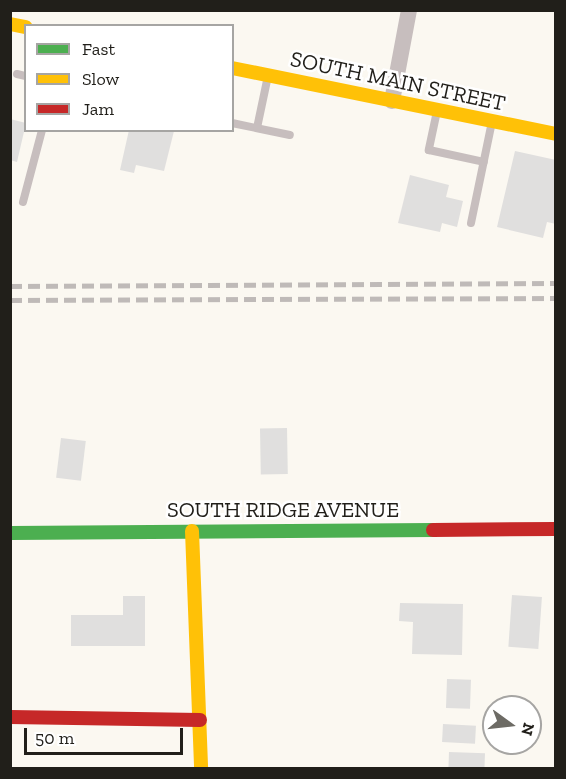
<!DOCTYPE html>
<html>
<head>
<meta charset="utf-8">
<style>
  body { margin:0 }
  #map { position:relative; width:566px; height:779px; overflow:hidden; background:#fbf8f1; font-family:"Zilla Slab",serif }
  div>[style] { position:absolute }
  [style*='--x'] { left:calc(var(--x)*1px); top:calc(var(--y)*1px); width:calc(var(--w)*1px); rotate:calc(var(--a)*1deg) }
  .building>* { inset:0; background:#e0dfde; transform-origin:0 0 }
  .lane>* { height:8px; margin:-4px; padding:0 4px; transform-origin:4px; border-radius:4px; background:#c7bebe }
  .street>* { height:16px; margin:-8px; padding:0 8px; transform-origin:8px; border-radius:8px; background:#c7bebe }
  .fast>* { height:14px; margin:-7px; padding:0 7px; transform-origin:7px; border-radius:7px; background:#4caf50 }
  .slow>* { height:14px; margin:-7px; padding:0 7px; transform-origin:7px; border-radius:7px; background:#ffc107 }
  .jam>* { height:14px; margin:-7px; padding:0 7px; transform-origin:7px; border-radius:7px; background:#c62828 }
  .rail>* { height:4.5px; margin-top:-2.25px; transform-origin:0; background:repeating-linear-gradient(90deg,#bfbab8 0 12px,transparent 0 18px) }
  span { translate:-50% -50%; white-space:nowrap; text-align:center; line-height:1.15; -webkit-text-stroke:5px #fff; paint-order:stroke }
  .street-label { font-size:22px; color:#211f1a }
  .frame { position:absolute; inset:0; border:12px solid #211f1a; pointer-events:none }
  .legend { position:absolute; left:24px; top:24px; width:210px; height:108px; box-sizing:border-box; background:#fff; border:2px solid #a6a5a3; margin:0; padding:8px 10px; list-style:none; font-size:18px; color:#211f1a }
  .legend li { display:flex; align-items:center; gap:12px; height:30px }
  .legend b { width:30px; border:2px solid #a6a5a3 }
  .north { position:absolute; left:482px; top:695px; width:60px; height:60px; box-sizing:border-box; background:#fff; border:2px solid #a6a5a3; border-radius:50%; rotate:105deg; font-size:16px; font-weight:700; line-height:24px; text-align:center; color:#211f1a }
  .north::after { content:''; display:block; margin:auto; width:21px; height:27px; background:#6d6b65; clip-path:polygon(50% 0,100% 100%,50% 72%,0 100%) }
  .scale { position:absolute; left:24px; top:728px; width:159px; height:27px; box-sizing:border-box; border:3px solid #211f1a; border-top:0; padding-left:8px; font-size:18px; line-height:21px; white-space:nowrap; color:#211f1a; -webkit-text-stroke:4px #fff; paint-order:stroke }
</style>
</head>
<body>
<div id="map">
  <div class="building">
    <i style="clip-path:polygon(10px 119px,26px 123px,17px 162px,10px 160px)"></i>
    <i style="clip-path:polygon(129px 130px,174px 131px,164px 171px,136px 165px,134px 173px,120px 170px)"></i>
    <i style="clip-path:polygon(515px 151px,556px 160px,556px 224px,547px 222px,543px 238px,497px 227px)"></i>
    <i style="clip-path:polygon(410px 175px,449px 185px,446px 197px,463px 201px,457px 227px,442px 223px,440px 232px,398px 223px)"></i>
    <i style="left:287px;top:428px;width:46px;height:27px;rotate:89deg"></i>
    <i style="left:61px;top:438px;width:25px;height:40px;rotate:7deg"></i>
    <i style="left:512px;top:595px;width:30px;height:52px;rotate:4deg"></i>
    <i style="clip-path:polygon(123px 596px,145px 596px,145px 646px,71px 646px,71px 615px,123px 615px)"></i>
    <i style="clip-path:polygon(400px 603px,463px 604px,462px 655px,412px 654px,413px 622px,399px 621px)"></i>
    <i style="left:447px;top:679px;width:24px;height:29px;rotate:2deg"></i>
    <i style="left:443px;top:724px;width:33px;height:18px;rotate:3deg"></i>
    <i style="left:449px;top:752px;width:36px;height:16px;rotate:2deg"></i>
  </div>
  <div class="lane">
    <i style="--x:17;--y:74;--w:9;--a:13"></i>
    <i style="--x:437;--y:111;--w:40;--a:102"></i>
    <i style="--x:429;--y:150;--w:56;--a:12.3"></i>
    <i style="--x:232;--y:123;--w:59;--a:11.7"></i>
    <i style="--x:257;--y:128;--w:53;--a:-78.1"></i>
    <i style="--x:23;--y:202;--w:74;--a:-75.2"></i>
    <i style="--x:471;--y:223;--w:103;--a:-78.3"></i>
  </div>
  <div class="street">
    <i style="--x:392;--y:101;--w:93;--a:-79.4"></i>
  </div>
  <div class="fast">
    <i style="--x:10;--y:533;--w:423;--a:-0.4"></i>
  </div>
  <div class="slow">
    <i style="--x:10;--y:24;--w:16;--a:11"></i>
    <i style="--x:232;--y:68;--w:331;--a:11.5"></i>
    <i style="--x:192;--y:531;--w:237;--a:87.8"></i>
  </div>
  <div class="jam">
    <i style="--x:433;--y:530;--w:123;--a:-0.5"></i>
    <i style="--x:10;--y:717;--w:190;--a:0.9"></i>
  </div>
  <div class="rail">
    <i style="--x:10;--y:286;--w:546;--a:-0.31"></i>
    <i style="--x:10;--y:300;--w:546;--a:-0.21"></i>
  </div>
  <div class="street-label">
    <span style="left:398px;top:81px;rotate:12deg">SOUTH MAIN STREET</span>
    <span style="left:283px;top:510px">SOUTH RIDGE AVENUE</span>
  </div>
  <div class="frame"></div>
  <ul class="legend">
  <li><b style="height:8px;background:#4caf50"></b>Fast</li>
  <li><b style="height:8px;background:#ffc107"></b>Slow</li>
  <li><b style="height:8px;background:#c62828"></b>Jam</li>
  </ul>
  <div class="north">N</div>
  <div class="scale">50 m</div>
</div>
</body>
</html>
